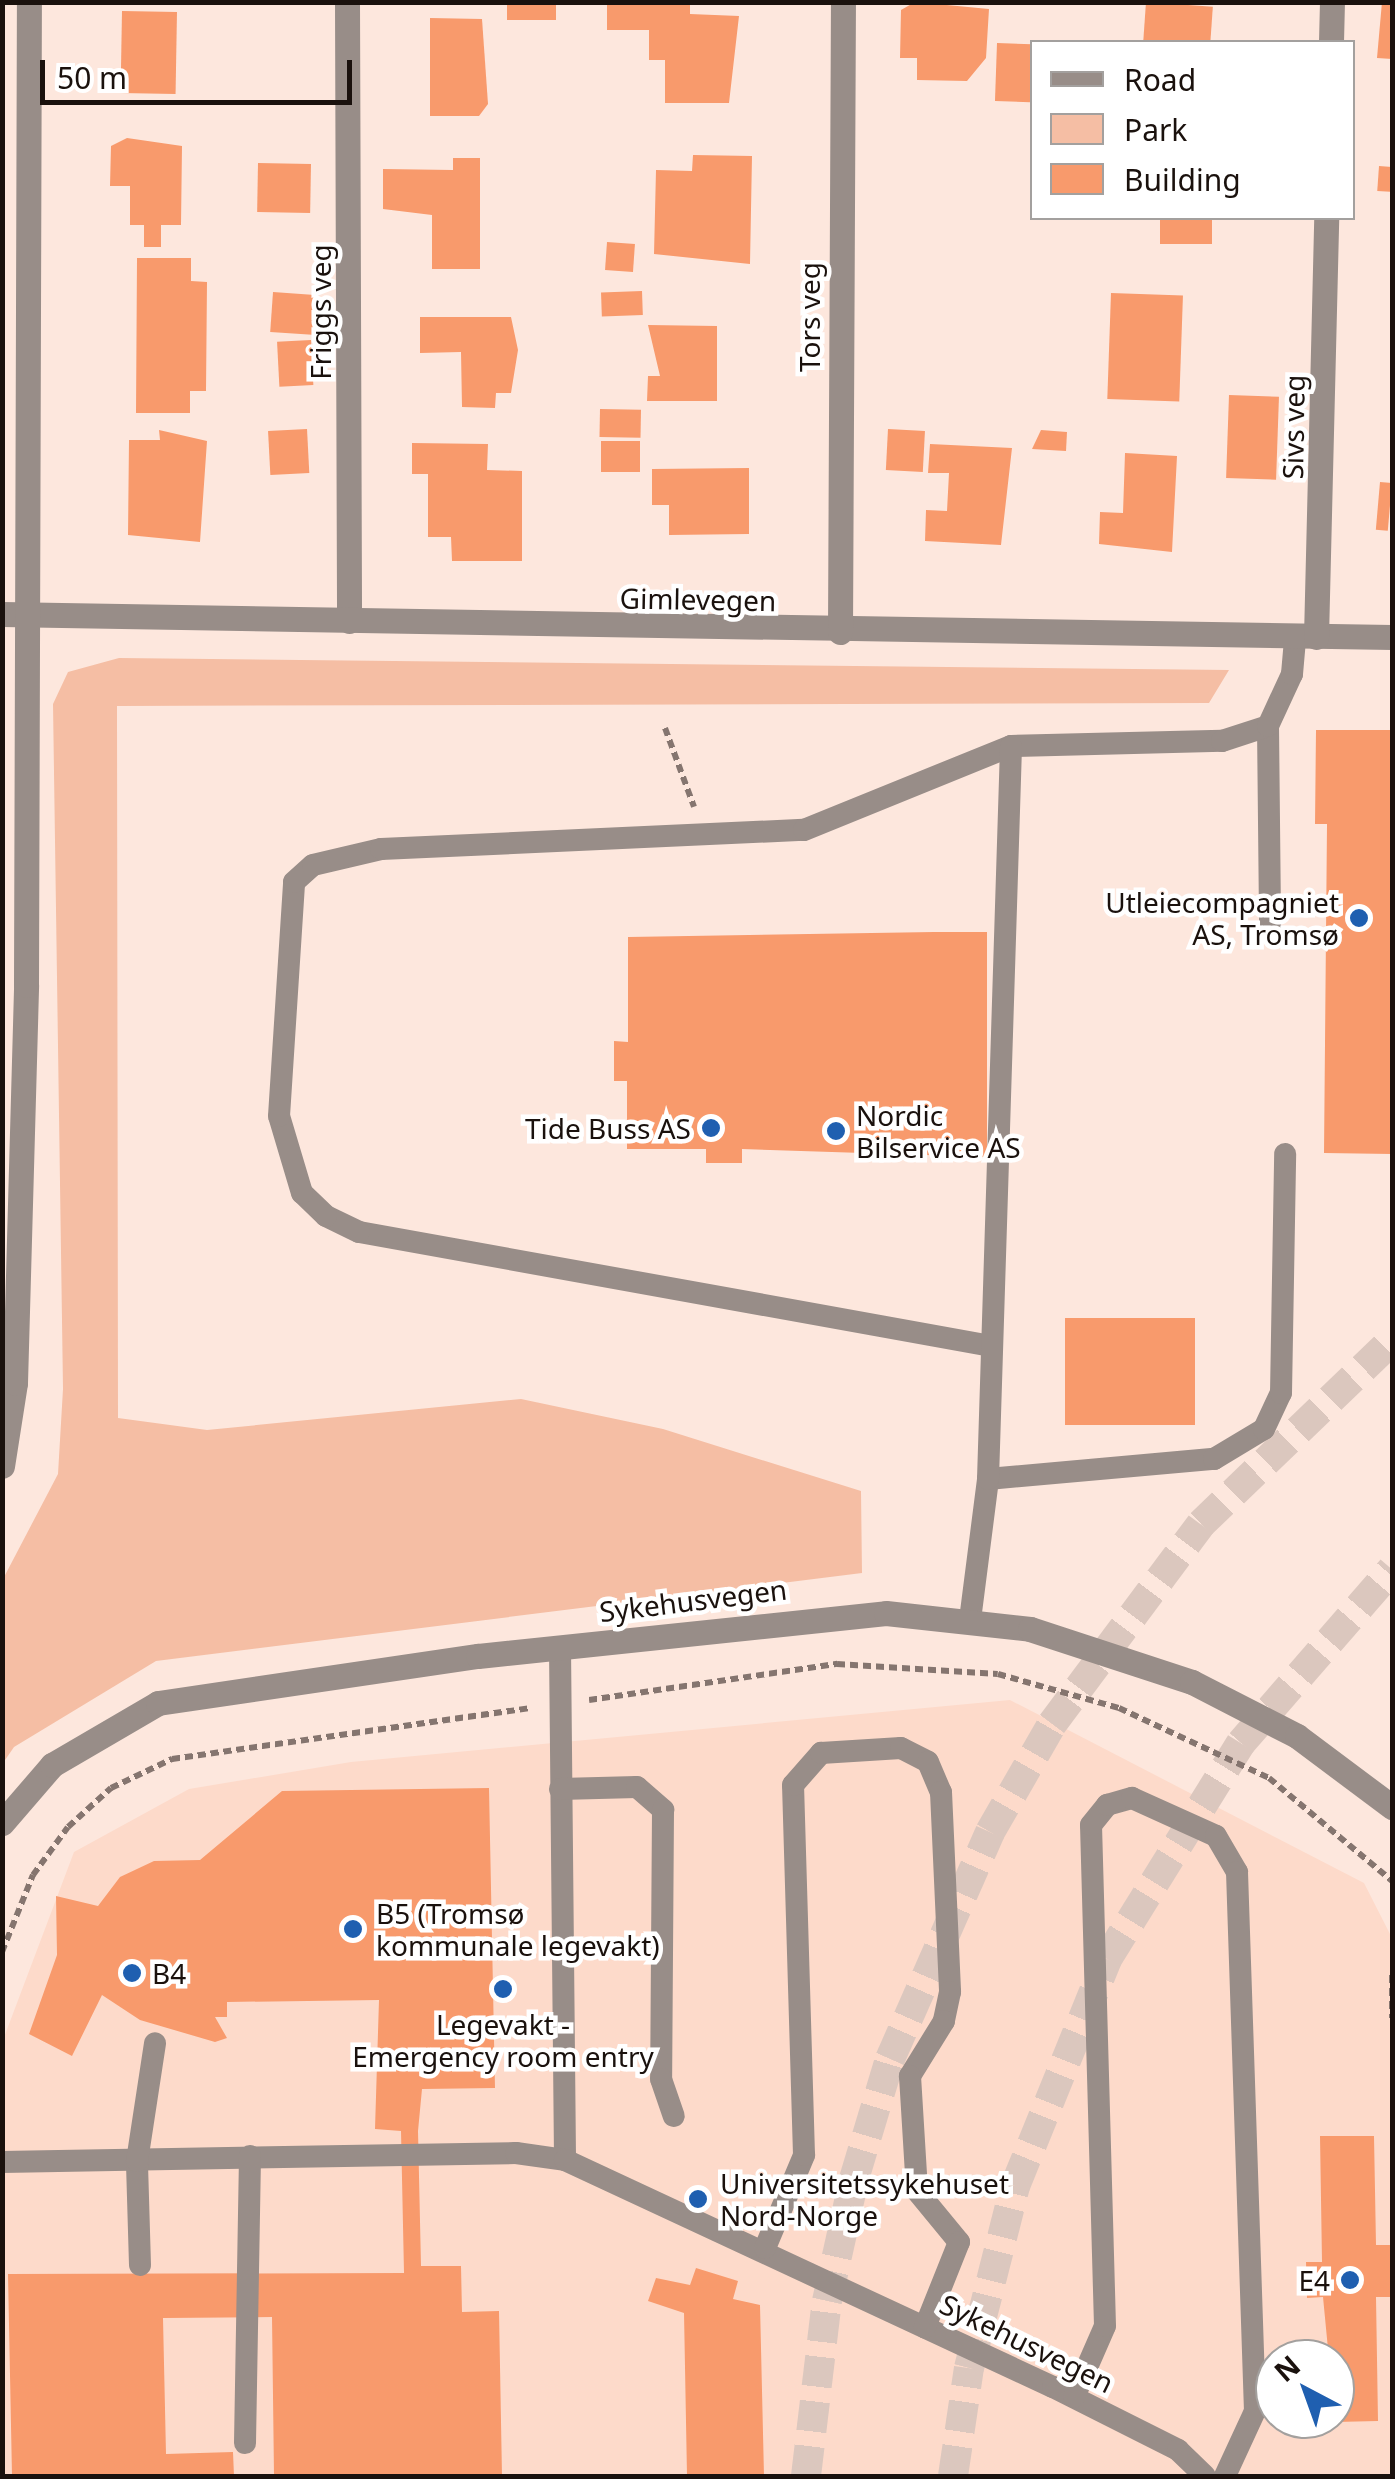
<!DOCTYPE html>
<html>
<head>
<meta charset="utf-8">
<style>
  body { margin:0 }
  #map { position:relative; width:1395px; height:2479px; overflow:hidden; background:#fde7dd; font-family:"Noto Sans",sans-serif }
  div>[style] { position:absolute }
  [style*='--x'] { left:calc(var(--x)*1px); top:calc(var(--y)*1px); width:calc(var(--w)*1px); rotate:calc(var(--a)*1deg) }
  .built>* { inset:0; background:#fddaca }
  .green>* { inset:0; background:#f5bea4 }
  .building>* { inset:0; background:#f89a6c; transform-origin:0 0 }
  .highway-tunnel>* { height:30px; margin-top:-15px; transform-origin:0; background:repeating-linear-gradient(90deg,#dbc7be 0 30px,transparent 0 45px) }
  .path>* { height:6px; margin-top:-3px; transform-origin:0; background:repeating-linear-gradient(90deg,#85756f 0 8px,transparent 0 13px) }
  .lane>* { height:22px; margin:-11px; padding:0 11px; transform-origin:11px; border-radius:11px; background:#988d88 }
  .street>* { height:25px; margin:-12.5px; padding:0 12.5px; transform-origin:12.5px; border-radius:12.5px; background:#988d88 }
  .dots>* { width:28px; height:28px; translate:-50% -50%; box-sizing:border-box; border:5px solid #fff; border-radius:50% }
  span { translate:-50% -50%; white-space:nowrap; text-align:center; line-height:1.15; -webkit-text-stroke:9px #fff; paint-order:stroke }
  .street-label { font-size:28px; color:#1a110d }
  .poi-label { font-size:28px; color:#1a110d }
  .right { translate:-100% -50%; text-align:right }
  .left { translate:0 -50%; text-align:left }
  .frame { position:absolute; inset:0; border:5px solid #1a110d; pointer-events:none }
  .legend { position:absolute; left:1030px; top:40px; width:325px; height:180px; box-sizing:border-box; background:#fff; border:2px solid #a3a09e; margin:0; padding:12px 18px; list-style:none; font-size:30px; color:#1a110d }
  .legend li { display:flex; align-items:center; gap:20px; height:50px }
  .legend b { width:50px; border:2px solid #a3a09e }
  .north { position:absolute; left:1255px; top:2339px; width:100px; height:100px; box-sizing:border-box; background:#fff; border:2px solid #a3a09e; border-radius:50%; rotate:319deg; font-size:28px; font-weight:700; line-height:40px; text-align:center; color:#1a110d }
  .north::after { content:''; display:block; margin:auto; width:35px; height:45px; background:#1f5fb0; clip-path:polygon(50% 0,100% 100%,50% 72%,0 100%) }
  .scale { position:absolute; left:40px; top:60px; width:312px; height:45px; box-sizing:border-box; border:5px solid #1a110d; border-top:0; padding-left:12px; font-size:30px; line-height:35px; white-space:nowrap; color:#1a110d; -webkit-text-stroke:8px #fff; paint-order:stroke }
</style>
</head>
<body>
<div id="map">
  <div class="built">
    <i style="clip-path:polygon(evenodd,1010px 1700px,1364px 1883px,1392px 1938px,1392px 2476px,3px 2476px,3px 2040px,74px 1852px,189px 1789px,351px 1762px,1010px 1700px,1275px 2359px,1335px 2359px,1335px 2419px,1275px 2419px,1275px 2359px)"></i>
  </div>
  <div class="green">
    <i style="clip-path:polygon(119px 658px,1229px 670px,1209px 703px,117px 706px,118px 1418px,207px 1430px,521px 1399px,663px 1429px,861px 1491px,862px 1573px,156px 1661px,14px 1747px,3px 1763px,3px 1579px,58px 1474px,63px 1389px,53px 704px,68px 672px)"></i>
  </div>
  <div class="building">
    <i style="left:507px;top:2px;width:49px;height:18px"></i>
    <i style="clip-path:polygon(607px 2px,690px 2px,690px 14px,739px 16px,729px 103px,665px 103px,665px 60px,649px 60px,649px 30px,607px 30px)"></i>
    <i style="clip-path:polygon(915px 2px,989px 9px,986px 58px,967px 81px,917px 80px,917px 58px,900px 58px,901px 10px)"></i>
    <i style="left:1146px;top:2px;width:67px;height:40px;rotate:4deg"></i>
    <i style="clip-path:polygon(1382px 2px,1392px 2px,1392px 59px,1377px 58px)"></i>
    <i style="left:122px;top:11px;width:55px;height:82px;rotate:1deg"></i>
    <i style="clip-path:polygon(430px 18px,482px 19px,488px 104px,479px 116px,430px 116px)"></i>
    <i style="left:997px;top:43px;width:35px;height:58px;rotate:2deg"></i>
    <i style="clip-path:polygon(127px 138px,182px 146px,181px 225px,161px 225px,161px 247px,144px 247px,144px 225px,130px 225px,130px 186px,110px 186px,111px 146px)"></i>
    <i style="clip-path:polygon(693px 155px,752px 156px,750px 264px,654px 254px,656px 170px,692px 171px)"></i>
    <i style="clip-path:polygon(453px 158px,480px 158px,480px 269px,432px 269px,432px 215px,383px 209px,383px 169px,453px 170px)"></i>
    <i style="left:258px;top:163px;width:53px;height:49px;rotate:1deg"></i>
    <i style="left:1379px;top:166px;width:13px;height:25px;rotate:4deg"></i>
    <i style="left:1160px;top:218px;width:52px;height:26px"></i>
    <i style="left:607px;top:242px;width:28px;height:28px;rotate:4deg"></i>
    <i style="clip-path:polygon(137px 258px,191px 258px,191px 281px,207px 282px,206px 391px,190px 391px,190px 413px,136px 413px)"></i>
    <i style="left:642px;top:291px;width:24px;height:41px;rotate:88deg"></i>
    <i style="left:273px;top:292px;width:42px;height:40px;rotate:4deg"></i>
    <i style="left:1111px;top:293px;width:72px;height:106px;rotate:2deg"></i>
    <i style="clip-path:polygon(420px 317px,511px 317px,518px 350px,511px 393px,496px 393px,495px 408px,462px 407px,461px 352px,420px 353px)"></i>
    <i style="clip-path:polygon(648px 325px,717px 326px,717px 401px,647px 401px,648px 376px,660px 376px)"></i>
    <i style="left:311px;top:340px;width:45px;height:34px;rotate:87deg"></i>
    <i style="left:1229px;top:395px;width:50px;height:83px;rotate:2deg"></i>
    <i style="left:600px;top:409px;width:41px;height:28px;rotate:1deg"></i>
    <i style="left:307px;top:429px;width:44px;height:39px;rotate:87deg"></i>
    <i style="left:888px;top:429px;width:37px;height:41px;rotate:3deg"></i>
    <i style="clip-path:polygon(159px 430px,207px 441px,200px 542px,128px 535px,129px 440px,160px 440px)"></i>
    <i style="clip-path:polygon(1041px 430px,1067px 432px,1066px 451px,1032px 449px)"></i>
    <i style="left:601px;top:441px;width:39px;height:31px"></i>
    <i style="clip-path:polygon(412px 443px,488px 444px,487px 470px,522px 471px,522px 561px,452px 561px,451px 537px,428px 537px,428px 474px,412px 474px)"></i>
    <i style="clip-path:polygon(930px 444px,1012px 448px,1001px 545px,925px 541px,926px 510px,947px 511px,949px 473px,928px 473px)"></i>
    <i style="clip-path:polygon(1125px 453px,1177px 456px,1172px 552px,1099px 544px,1100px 512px,1123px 513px)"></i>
    <i style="clip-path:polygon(749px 468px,749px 534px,669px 535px,669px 505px,652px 505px,652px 469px)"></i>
    <i style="left:1380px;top:482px;width:12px;height:48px;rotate:5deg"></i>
    <i style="clip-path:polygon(1316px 730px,1392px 730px,1392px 1154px,1324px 1153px,1327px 824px,1315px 824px)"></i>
    <i style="clip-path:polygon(934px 932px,987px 932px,987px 1157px,742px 1149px,742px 1163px,706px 1163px,706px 1149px,627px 1149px,627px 1081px,614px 1081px,614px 1041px,628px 1042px,628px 937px)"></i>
    <i style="left:1065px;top:1318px;width:130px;height:107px"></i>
    <i style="clip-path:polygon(489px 1788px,495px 2088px,422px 2089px,418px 2131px,421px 2266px,461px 2266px,462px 2312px,499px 2311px,502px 2476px,274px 2476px,272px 2317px,163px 2318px,166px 2454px,233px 2452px,234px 2476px,12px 2476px,8px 2274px,404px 2273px,401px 2131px,375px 2129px,379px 2000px,227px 2002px,227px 2017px,215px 2017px,227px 2038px,215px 2042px,140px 2020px,102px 1995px,72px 2056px,29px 2034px,57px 1955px,56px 1896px,98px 1906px,120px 1877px,154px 1861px,200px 1860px,282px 1791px)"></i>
    <i style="clip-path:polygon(1320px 2136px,1374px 2136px,1376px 2245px,1392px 2245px,1392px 2297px,1376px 2297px,1378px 2421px,1335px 2422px,1323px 2297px,1307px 2298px,1306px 2262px,1322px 2262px)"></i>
    <i style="clip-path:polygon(696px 2268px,738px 2281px,733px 2299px,760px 2305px,764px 2476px,687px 2476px,684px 2313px,648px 2301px,656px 2278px,690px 2285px)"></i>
  </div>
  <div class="highway-tunnel">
    <i style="--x:806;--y:2476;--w:176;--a:-83.2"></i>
    <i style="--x:827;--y:2301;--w:125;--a:-77.5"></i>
    <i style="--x:854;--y:2179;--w:125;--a:-73.3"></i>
    <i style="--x:890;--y:2059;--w:248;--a:-66.2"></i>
    <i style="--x:990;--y:1832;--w:125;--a:-60.1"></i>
    <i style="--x:1052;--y:1724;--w:249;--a:-53.3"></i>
    <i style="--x:1201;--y:1524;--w:265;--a:-43.9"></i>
    <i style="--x:953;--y:2476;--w:109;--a:-81.6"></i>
    <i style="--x:969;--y:2368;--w:188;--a:-75.8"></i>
    <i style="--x:1015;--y:2186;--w:245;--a:-67.9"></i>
    <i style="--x:1107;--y:1959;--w:254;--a:-58.2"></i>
    <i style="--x:1241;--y:1743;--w:230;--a:-49"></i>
  </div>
  <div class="path">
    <i style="--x:665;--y:728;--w:84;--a:69.8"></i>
    <i style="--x:589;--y:1700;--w:251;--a:-8.3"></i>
    <i style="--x:837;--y:1664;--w:161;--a:3.6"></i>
    <i style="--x:998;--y:1674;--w:126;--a:15.7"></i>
    <i style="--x:1119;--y:1708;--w:166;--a:25"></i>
    <i style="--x:1269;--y:1778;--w:160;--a:39.9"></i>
    <i style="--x:2;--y:1952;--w:83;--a:-68.1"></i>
    <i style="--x:33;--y:1875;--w:59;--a:-53.9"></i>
    <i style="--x:68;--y:1827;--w:58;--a:-42.2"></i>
    <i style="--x:111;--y:1788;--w:68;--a:-25.4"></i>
    <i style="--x:172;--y:1759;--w:363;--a:-8.1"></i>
    <i style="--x:1392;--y:1975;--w:43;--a:90"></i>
  </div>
  <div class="lane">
    <i style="--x:1268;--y:726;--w:204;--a:89.4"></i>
    <i style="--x:991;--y:1346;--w:642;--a:-169.77"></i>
    <i style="--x:359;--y:1232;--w:37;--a:-154"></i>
    <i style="--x:326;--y:1216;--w:33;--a:-136"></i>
    <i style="--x:302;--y:1193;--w:80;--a:-106.6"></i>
    <i style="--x:279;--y:1116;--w:234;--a:-86.3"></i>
    <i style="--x:294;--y:882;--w:25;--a:-42"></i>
    <i style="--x:313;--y:865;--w:70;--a:-13.2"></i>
    <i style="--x:381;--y:849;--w:423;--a:-2.6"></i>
    <i style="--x:804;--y:830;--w:223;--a:-22.1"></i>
    <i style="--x:1011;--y:746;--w:211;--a:-1.4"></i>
    <i style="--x:1222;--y:741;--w:48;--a:-18.1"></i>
    <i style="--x:1268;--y:726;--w:57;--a:-65.2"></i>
    <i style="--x:1292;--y:674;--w:37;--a:-85"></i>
    <i style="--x:988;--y:1479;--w:227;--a:-5.1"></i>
    <i style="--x:1214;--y:1459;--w:58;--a:-31"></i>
    <i style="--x:1264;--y:1429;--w:40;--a:-65"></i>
    <i style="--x:1281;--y:1393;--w:239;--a:-89"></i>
    <i style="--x:970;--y:1620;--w:142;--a:-82.7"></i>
    <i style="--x:988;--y:1479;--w:733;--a:-88.2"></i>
    <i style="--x:560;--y:1647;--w:513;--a:89.44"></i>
    <i style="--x:560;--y:1789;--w:77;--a:-1.5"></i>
    <i style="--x:637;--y:1787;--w:35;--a:41"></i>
    <i style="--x:663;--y:1810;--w:269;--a:90.4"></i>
    <i style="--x:661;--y:2079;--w:39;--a:71"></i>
    <i style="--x:2;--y:2162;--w:514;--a:-1"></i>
    <i style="--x:516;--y:2153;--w:49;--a:8.1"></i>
    <i style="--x:565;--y:2160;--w:538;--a:24.95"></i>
    <i style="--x:1053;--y:2387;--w:140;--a:26.7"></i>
    <i style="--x:1178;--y:2450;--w:37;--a:44"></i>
    <i style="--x:765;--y:2248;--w:101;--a:-67.2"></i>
    <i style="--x:804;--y:2155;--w:370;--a:-91.7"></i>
    <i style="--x:793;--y:1785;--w:43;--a:-48.8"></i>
    <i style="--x:821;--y:1753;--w:80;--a:-3.6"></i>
    <i style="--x:901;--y:1748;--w:30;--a:27"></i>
    <i style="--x:928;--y:1762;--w:33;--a:67"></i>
    <i style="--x:941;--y:1792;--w:200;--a:87.4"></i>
    <i style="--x:950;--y:1992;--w:30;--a:102"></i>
    <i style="--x:944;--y:2021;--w:65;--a:121.7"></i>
    <i style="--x:910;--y:2076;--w:115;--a:86.5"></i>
    <i style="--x:917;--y:2191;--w:66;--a:50.5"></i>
    <i style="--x:959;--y:2242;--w:92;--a:111.8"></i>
    <i style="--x:140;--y:2265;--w:104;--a:-91.7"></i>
    <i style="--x:137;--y:2161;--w:119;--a:-81.3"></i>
    <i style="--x:1074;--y:2397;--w:77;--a:-66.4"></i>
    <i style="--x:1105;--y:2326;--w:501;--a:-91.6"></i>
    <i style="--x:1091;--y:1825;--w:26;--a:-51"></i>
    <i style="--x:1107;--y:1805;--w:26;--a:-16"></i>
    <i style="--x:1132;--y:1798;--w:92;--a:24.3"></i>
    <i style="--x:1216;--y:1836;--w:42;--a:59.7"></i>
    <i style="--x:1237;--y:1872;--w:539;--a:88.09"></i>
    <i style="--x:1255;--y:2411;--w:72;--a:114.8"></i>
    <i style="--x:245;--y:2443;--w:287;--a:-89"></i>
  </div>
  <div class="street">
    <i style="--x:347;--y:2;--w:619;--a:89.81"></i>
    <i style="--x:1331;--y:42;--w:40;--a:-88.6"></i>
    <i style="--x:2;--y:614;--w:1390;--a:0.95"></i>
    <i style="--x:840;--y:632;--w:630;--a:-89.73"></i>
    <i style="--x:1316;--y:637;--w:419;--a:-88.6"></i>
    <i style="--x:2;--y:1466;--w:84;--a:-81.1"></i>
    <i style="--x:15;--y:1383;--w:398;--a:-88.4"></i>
    <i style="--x:26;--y:985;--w:983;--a:-89.83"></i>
    <i style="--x:2;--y:1823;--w:77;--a:-49.2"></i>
    <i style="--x:52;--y:1765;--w:123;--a:-30.3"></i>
    <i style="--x:158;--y:1703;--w:323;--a:-8.4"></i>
    <i style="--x:478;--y:1656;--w:410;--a:-6"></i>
    <i style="--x:886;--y:1613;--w:145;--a:6.3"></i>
    <i style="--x:1030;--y:1629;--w:170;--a:18.1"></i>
    <i style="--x:1192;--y:1682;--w:118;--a:27.2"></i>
    <i style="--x:1297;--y:1736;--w:119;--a:36.8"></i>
  </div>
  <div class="dots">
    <i style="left:1359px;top:918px;background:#1f5fb0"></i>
    <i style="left:711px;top:1128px;background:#1f5fb0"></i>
    <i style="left:836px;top:1131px;background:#1f5fb0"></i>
    <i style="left:353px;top:1929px;background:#1f5fb0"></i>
    <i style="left:132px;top:1973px;background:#1f5fb0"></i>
    <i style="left:503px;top:1989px;background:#1f5fb0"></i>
    <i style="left:698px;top:2199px;background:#1f5fb0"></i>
    <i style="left:1350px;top:2280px;background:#1f5fb0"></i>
  </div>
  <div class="street-label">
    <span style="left:320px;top:312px;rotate:-90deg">Friggs veg</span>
    <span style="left:809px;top:317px;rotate:-90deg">Tors veg</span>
    <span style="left:1293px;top:427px;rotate:-89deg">Sivs veg</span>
    <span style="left:698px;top:599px;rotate:1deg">Gimlevegen</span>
    <span style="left:693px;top:1600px;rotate:-7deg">Sykehusvegen</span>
    <span style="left:1027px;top:2343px;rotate:26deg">Sykehusvegen</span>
  </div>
  <div class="poi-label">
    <span class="right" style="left:1339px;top:918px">Utleiecompagniet<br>AS, Tromsø</span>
    <span class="left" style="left:856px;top:1131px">Nordic<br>Bilservice AS</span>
    <span class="right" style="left:691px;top:1128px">Tide Buss AS</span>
    <span class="left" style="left:376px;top:1929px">B5 (Tromsø<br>kommunale legevakt)</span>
    <span class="left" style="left:152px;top:1973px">B4</span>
    <span style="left:503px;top:2040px">Legevakt -<br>Emergency room entry</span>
    <span class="left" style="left:720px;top:2199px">Universitetssykehuset<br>Nord-Norge</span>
    <span class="right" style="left:1330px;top:2280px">E4</span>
  </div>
  <div class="frame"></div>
  <ul class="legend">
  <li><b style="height:12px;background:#988d88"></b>Road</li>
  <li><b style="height:28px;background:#f5bea4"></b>Park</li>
  <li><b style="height:28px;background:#f89a6c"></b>Building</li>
  </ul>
  <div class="north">N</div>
  <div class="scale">50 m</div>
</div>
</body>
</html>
